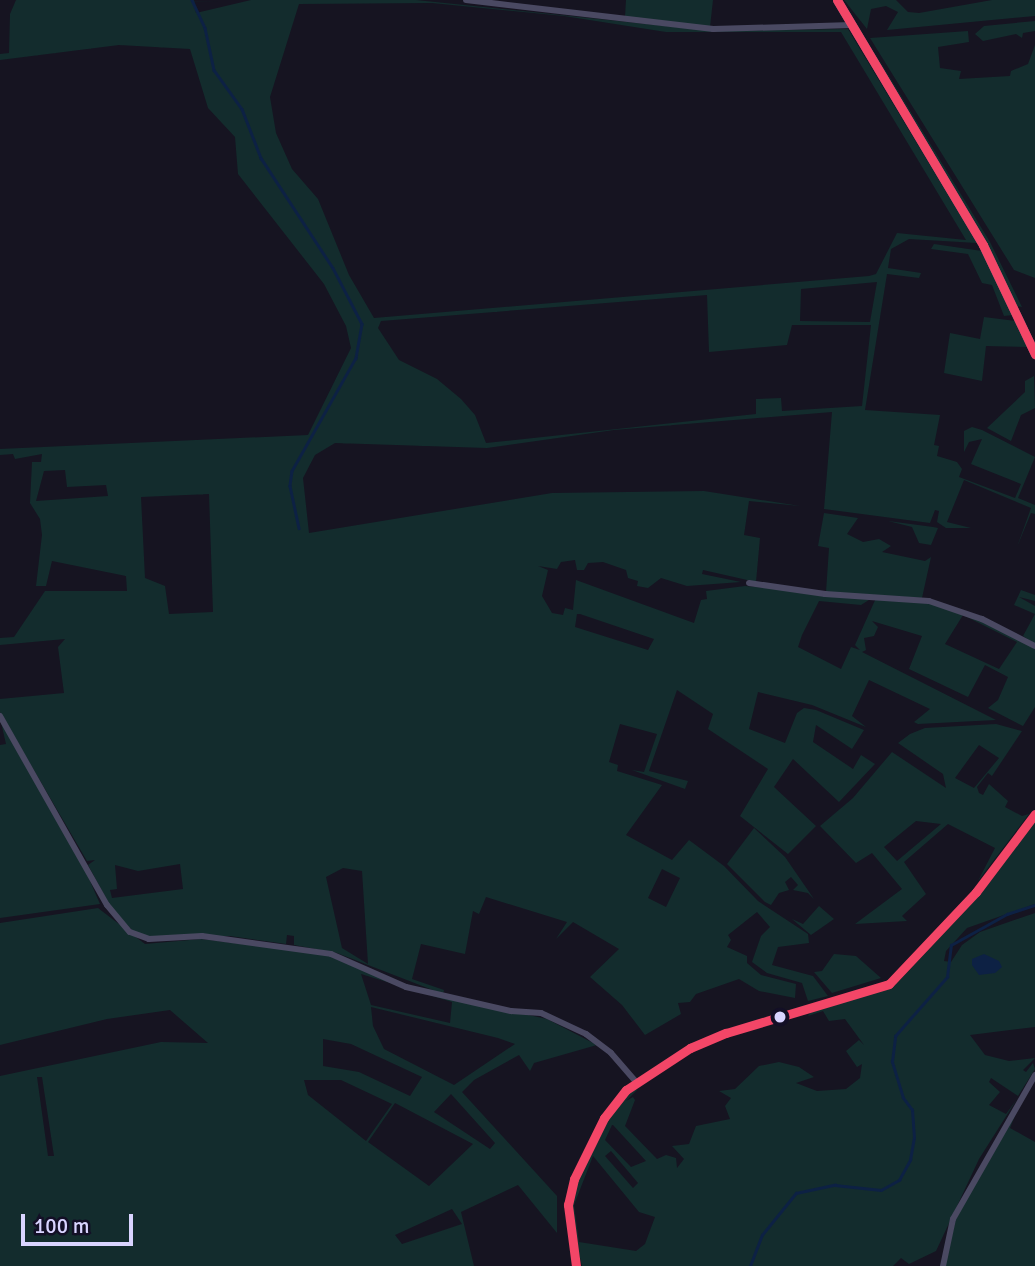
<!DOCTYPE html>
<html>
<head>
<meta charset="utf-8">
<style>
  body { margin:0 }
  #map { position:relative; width:1035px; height:1266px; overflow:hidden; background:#161421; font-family:Signika,sans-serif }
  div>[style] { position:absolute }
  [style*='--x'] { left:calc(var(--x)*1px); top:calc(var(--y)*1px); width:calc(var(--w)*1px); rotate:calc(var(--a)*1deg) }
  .green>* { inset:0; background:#132c2d }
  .water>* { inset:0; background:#0d2144 }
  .stream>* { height:2.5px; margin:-1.25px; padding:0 1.25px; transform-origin:1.25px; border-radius:1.25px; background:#0d2144 }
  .street>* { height:6px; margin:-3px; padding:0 3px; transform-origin:3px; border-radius:3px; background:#4a4962 }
  .secondary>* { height:9px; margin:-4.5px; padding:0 4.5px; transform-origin:4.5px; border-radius:4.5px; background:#575674 }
  .bus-1>* { height:9px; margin:-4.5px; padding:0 4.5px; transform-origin:4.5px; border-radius:4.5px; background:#f34667 }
  .dots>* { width:19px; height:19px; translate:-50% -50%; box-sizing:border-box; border:4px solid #130f26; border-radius:50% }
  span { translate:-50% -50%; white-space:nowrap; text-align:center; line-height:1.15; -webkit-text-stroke:5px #130f26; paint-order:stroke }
  .scale { position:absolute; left:21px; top:1214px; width:112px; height:32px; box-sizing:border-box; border:4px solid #d9d4ff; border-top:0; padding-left:9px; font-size:21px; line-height:24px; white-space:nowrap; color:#d9d4ff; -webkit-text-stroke:5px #130f26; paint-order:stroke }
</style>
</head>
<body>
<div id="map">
  <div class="green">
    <i style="clip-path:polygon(evenodd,16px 0,194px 0,196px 13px,251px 0,416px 0,713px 31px,848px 29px,977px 243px,909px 239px,891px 249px,888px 268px,921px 273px,919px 278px,887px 274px,865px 410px,940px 415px,934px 445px,939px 446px,937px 456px,957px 462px,962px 469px,959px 477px,1015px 498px,1021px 484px,971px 464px,982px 439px,969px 442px,964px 452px,964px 431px,972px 427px,982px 430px,1035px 457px,1018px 498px,1035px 505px,1035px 514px,1031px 513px,1017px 547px,1031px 508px,964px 480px,947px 522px,971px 528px,946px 528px,937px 522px,939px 511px,935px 510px,930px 523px,824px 509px,832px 412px,614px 430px,487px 448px,335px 443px,315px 455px,303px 478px,309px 533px,552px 493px,704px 491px,800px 506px,749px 501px,744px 535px,760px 538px,756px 582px,703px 570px,702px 574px,741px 582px,687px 586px,661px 578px,648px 588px,637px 586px,638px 581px,628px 578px,626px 570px,603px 562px,588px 563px,584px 570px,577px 570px,575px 560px,561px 562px,557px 569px,538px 566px,548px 570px,542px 596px,552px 613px,563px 615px,565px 608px,573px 610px,576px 580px,694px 623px,701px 600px,707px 599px,706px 591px,745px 586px,872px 598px,861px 605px,819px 601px,802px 635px,798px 647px,841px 669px,851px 647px,860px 650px,855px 645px,876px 598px,920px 601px,964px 613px,1035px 648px,1035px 707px,1023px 726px,988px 708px,998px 700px,1008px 677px,985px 665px,968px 697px,909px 669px,922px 636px,872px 621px,878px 627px,874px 636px,864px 638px,866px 650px,862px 652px,996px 720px,918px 724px,914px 722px,930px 709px,869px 680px,852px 716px,866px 727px,812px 705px,758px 692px,749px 729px,785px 743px,797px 713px,804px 708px,816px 710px,864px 730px,852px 749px,816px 725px,813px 742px,853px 769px,861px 755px,875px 764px,839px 802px,793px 759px,774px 787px,816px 826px,788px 854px,740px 816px,768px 769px,708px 729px,713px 714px,677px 690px,649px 771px,688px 781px,685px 789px,632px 770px,644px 772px,657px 734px,620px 724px,609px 762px,618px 765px,617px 771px,662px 785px,626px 835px,672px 860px,689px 840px,724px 866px,758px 901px,808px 934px,809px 943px,778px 947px,772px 965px,813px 976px,828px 996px,808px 1001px,802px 983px,767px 973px,752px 962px,761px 936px,770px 927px,757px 912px,728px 935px,731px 940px,727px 947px,747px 956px,747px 963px,761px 975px,796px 984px,795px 998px,759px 991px,739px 979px,696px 994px,690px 1002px,678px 1003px,681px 1014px,645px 1035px,622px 1005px,590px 977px,619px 949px,573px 922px,556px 939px,567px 922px,486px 897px,479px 914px,473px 911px,465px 954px,421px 944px,412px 979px,444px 990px,443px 994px,337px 953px,294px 945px,294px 936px,287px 935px,286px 944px,230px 936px,147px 937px,135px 933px,112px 909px,88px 865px,95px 860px,87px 861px,0 712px,0 699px,64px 693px,58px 647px,65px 639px,0 645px,0 638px,14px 637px,45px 591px,127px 591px,126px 576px,52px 561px,46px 586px,36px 586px,42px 535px,40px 519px,30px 503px,32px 462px,41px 462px,42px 454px,15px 459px,13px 454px,0 455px,0 449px,308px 435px,351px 348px,346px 326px,324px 284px,238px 174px,235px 137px,208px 108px,190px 49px,119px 45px,0 60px,0 54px,9px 53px,10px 14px,16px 0,432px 3px,564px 16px,666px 32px,841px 32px,966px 240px,897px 233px,876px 274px,869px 276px,374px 318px,349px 275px,318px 199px,292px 169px,276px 133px,270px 97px,299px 4px,432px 3px,16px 0,877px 282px,870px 322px,800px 321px,801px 289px,877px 282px,16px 0,707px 295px,709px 352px,787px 345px,792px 325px,871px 325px,862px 406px,782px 411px,781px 398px,756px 399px,756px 414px,486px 443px,475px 415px,461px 399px,437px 379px,399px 360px,378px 328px,381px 321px,707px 295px,16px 0,65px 470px,67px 487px,106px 485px,108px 496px,36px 501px,44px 471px,65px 470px,16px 0,209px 494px,213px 612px,169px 614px,165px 586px,145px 578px,141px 497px,209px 494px,16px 0,577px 614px,580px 614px,654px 639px,648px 650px,575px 627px,577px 614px,16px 0,963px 615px,1017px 642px,999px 669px,945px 644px,963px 615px,16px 0,180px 864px,183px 889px,112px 898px,110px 890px,117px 889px,115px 865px,138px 871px,180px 864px,16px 0,343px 868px,362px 871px,368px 964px,342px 948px,326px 877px,343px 868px,16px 0,662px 869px,680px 878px,666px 907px,648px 898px,662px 869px)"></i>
    <i style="clip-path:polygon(626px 0,713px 0,710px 27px,625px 17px)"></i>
    <i style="clip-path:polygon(844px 0,896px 0,908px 12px,919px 13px,992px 0,1035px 0,1035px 16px,887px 30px,898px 12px,886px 6px,871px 9px,867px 29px)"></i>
    <i style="clip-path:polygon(1035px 21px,1035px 31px,1023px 33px,1022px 38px,1016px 34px,983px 41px,975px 34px,984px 26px)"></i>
    <i style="clip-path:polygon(968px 31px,969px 42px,938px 47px,940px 68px,961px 71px,959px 79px,1010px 76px,1011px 71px,1028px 64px,1035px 45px,1035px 278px,1014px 270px,870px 38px)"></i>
    <i style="clip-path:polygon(867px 40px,990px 242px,1022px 307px,1017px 306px,987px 243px)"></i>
    <i style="clip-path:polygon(934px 244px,982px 251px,1013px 315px,1004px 316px,992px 285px,982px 283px,968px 254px,931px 249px)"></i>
    <i style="clip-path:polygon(984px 317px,1016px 321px,1028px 347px,986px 346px,982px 381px,944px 373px,950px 333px,980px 339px)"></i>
    <i style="clip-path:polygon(1034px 376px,1035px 408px,1021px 415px,1011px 441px,987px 428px,1025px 392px,1025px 381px)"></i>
    <i style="clip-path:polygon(824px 513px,858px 518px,847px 534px,863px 542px,879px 539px,891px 546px,882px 552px,925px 561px,931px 557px,922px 598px,826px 592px,829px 548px,818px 546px)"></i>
    <i style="clip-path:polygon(888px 521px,933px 527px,938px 528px,931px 545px,919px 543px,912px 527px)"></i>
    <i style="clip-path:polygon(1021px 590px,1035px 595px,1035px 601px,1019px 597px,1035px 606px,1035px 644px,1023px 636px,1035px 614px,1014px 605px)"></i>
    <i style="clip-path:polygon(0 718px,77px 851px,100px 904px,0 918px,0 745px,6px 744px)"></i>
    <i style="clip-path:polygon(evenodd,996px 724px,1022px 731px,992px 776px,988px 773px,977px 787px,979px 793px,983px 795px,989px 784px,1008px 801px,1005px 807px,1022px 816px,1029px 814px,978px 881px,995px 848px,948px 824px,904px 862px,926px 894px,902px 916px,907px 921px,855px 924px,902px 889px,872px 853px,856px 863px,820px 826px,853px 798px,892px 752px,946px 788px,943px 774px,898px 743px,910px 734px,925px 728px,996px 724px,979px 745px,999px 758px,974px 788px,955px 778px,979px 745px,996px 724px,916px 821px,941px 824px,897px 861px,884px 847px,916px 821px)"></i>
    <i style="clip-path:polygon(evenodd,1035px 821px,1035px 904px,967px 928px,946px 951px,944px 961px,951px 962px,962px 945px,980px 932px,1035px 913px,1035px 1027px,970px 1035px,985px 1055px,1009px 1061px,1035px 1058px,1023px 1070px,1026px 1072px,1033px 1063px,1035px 1069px,1018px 1096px,991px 1078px,989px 1082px,1000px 1092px,989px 1105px,1006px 1114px,1017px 1099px,979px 1159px,936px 1251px,909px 1264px,901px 1258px,893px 1266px,582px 1266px,571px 1220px,573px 1190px,612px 1113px,626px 1095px,634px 1088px,637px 1090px,626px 1101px,633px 1097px,635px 1100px,625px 1126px,657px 1159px,666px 1155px,676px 1158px,677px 1168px,684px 1159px,672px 1146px,689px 1144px,696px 1126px,730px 1119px,725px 1106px,731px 1098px,719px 1091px,735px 1089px,759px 1066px,779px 1062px,799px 1067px,814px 1077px,796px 1083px,817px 1091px,846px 1089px,860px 1078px,862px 1064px,857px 1067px,846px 1051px,859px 1040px,864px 1045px,845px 1019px,829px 1021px,823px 1011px,808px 1016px,812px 1010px,900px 980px,975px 900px,1035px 821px,612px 1125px,613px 1125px,646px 1161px,631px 1167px,605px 1140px,612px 1125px,1035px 821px,611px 1151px,638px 1183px,633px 1188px,605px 1156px,611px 1151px,1035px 821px,593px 1156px,639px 1212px,655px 1217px,645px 1244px,636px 1251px,579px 1242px,574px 1205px,593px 1156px)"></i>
    <i style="clip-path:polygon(754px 828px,785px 857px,814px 899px,808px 893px,793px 890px,798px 885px,791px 877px,785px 882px,789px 890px,779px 893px,771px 905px,765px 902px,727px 864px)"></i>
    <i style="clip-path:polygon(819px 906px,834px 919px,811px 935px,792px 919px,803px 924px)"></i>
    <i style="clip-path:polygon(evenodd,98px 908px,145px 944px,201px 939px,330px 955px,405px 988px,547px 1019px,597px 1045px,534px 1063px,530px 1071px,519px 1055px,474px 1080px,462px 1092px,557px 1196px,557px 1233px,518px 1185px,461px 1212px,474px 1266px,0 1266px,0 1076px,161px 1042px,208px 1043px,170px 1010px,107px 1019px,0 1045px,0 923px,98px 908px,361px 974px,452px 1002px,450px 1023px,371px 1005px,361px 974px,98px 908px,371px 1007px,498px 1038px,515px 1044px,454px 1085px,384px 1049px,373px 1026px,371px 1007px,98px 908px,323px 1039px,351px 1044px,422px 1077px,410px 1096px,359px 1072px,323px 1066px,323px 1039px,98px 908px,37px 1077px,42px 1077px,54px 1156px,48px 1156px,37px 1077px,98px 908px,304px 1080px,341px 1080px,392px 1104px,366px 1141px,308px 1095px,304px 1080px,98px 908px,451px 1094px,495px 1143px,490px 1149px,434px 1112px,451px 1094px,98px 908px,395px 1103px,473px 1144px,429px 1186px,368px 1142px,395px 1103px,98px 908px,452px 1209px,462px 1224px,402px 1244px,395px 1235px,452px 1209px)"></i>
    <i style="clip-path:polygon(834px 954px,856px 956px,881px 978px,832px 993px,814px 972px,822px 971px)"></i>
    <i style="clip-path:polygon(1018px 1108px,1010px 1128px,1035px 1142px,1035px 1266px,945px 1266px,956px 1218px)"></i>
  </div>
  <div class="water">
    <i style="clip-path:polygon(984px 954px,999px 961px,1002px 967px,995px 973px,979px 975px,972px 965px,972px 959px)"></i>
  </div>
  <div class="stream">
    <i style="--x:192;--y:0;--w:31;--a:65"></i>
    <i style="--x:205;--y:28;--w:43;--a:77.9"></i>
    <i style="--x:214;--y:70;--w:48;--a:54.3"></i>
    <i style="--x:242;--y:109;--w:53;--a:68.8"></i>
    <i style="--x:261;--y:158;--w:131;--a:56.8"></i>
    <i style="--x:333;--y:268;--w:63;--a:62.6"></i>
    <i style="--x:362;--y:324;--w:35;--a:100"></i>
    <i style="--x:356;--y:358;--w:130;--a:119.5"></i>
    <i style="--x:292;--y:471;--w:15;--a:98"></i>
    <i style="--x:290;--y:486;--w:43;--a:77.9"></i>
    <i style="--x:750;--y:1266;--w:33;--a:-69"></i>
    <i style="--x:762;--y:1235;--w:54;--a:-51"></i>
    <i style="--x:796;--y:1193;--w:40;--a:-12"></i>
    <i style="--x:835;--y:1185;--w:46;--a:6.2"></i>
    <i style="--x:881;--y:1190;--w:21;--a:-29"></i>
    <i style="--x:899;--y:1180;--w:23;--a:-61"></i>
    <i style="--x:910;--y:1160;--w:22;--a:-80"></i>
    <i style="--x:914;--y:1138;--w:28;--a:-94"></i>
    <i style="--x:912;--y:1110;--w:15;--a:-127"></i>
    <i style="--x:903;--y:1098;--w:38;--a:-107"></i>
    <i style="--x:892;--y:1062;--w:26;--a:-83"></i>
    <i style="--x:895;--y:1036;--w:79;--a:-48.6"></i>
    <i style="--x:947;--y:977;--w:32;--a:-83"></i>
    <i style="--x:951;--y:945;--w:64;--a:-29"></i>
    <i style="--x:1007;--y:914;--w:29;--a:-18"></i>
  </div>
  <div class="street">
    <i style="--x:466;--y:0;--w:249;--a:6.7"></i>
    <i style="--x:713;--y:29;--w:139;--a:-1.6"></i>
    <i style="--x:749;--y:583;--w:77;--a:8.2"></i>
    <i style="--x:825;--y:594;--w:104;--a:3.9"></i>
    <i style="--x:929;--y:601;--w:56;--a:18.8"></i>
    <i style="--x:982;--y:619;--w:59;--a:27"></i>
    <i style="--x:0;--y:716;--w:217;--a:60.5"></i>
    <i style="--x:107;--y:905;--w:35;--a:50"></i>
    <i style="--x:130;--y:932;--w:20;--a:20"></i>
    <i style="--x:149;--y:939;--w:53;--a:-3.2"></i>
    <i style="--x:202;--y:936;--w:130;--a:7.9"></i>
    <i style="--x:331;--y:954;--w:82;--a:23.7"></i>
    <i style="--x:406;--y:987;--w:108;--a:12.9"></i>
    <i style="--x:511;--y:1011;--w:30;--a:4"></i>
    <i style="--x:541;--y:1013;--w:50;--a:25"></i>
    <i style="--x:586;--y:1034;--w:31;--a:37"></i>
    <i style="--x:611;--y:1053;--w:38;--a:49"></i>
    <i style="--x:576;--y:1266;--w:62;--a:-97.5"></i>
    <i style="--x:568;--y:1205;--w:27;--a:-77"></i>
    <i style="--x:574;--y:1179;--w:68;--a:-63.8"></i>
    <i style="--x:604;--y:1118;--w:36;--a:-52"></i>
    <i style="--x:626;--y:1090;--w:77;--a:-33.3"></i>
    <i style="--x:690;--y:1048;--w:39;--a:-23"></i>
    <i style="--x:726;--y:1033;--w:170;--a:-16.7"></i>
    <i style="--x:889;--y:984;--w:127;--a:-46.6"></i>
    <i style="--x:976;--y:892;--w:98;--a:-52.9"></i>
    <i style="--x:943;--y:1266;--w:48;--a:-78"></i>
    <i style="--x:953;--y:1219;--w:166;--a:-60.3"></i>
  </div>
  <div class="secondary">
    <i style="--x:837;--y:0;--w:285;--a:59.2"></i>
    <i style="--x:983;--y:245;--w:121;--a:64.5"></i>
  </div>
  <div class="bus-1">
    <i style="--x:837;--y:0;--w:285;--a:59.2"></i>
    <i style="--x:983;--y:245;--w:121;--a:64.5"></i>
    <i style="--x:576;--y:1266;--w:62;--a:-97.5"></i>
    <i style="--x:568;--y:1205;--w:27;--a:-77"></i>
    <i style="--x:574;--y:1179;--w:68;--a:-63.8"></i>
    <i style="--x:604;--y:1118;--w:36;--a:-52"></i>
    <i style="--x:626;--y:1090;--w:77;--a:-33.3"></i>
    <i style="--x:690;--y:1048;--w:39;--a:-23"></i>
    <i style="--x:726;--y:1033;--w:170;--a:-16.7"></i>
    <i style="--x:889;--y:984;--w:127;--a:-46.6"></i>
    <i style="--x:976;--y:892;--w:98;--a:-52.9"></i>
  </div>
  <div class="dots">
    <i style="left:780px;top:1017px;background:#d9d4ff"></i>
  </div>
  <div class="scale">100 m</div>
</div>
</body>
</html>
